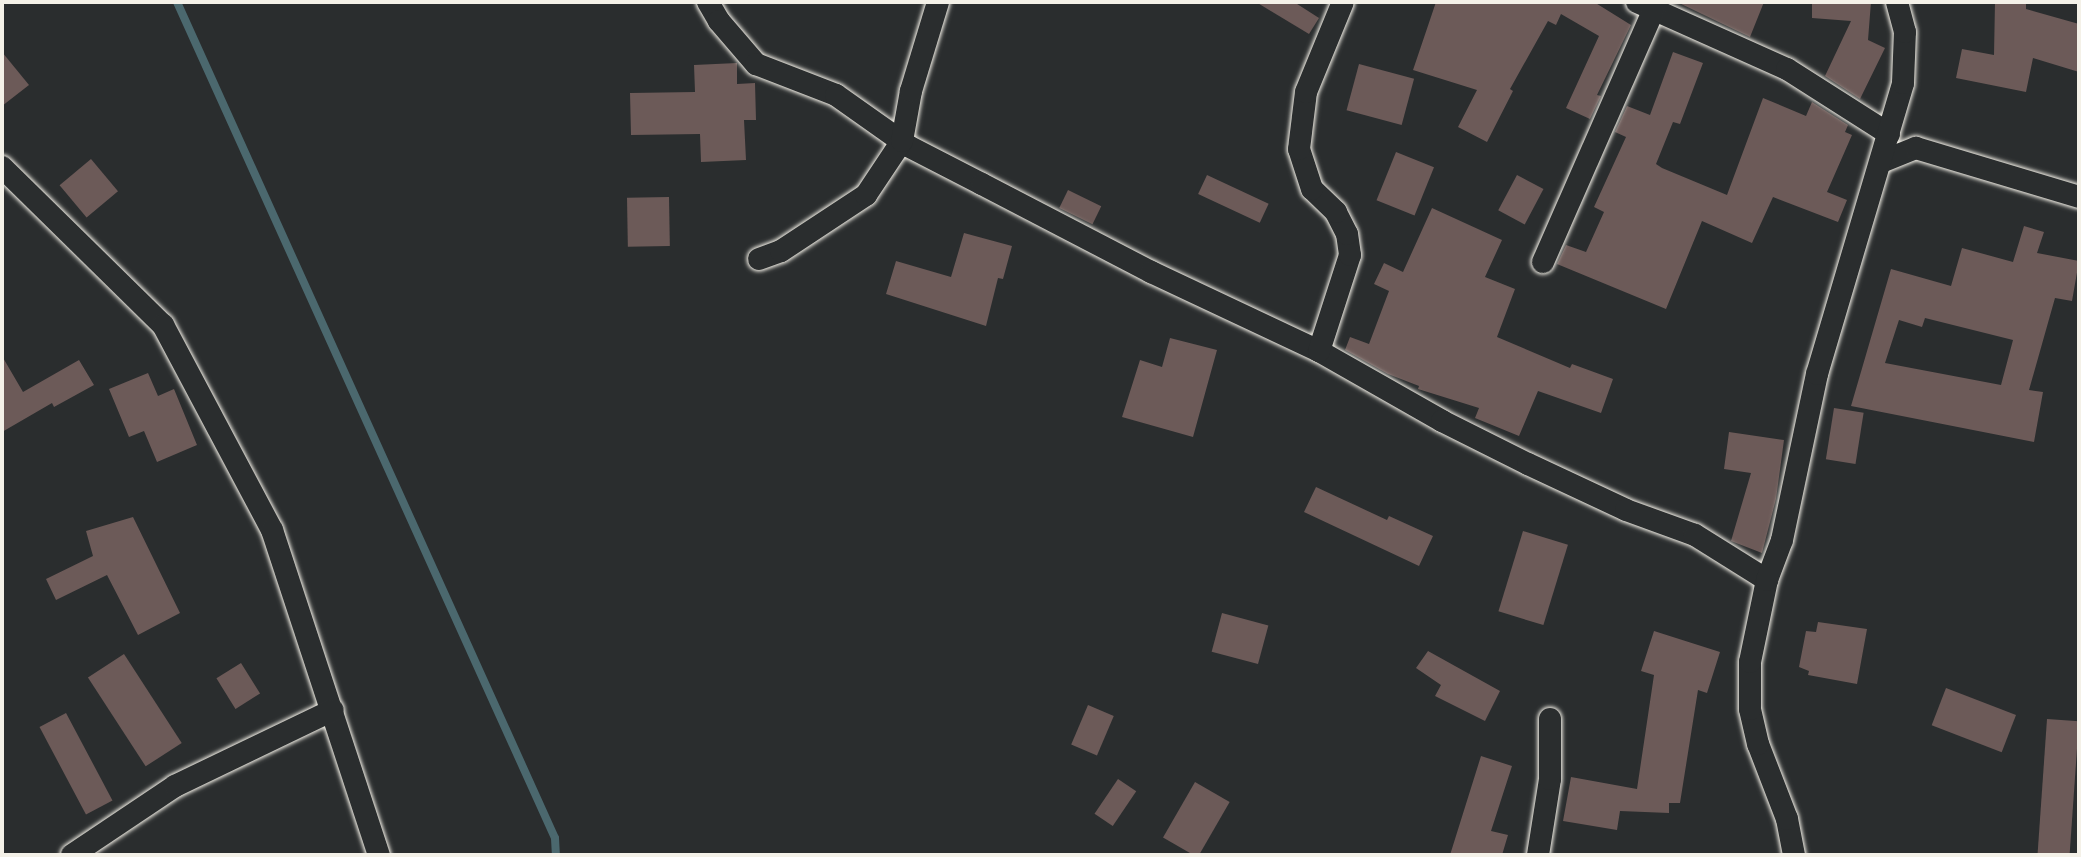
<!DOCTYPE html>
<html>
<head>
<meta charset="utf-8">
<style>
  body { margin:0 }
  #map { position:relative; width:2081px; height:857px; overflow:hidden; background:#2a2d2e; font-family:Delius,sans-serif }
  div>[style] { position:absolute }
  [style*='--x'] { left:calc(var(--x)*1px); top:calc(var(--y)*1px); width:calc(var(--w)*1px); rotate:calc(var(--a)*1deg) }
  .stream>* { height:8px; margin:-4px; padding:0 4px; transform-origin:4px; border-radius:4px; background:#4b686e }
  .building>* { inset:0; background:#6c5a58; transform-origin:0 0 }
  .roads { filter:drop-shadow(0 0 2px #f4f1e8) drop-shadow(0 0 2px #f4f1e8) }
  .minor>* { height:22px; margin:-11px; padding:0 11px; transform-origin:11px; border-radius:11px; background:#2a2d2e }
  span { translate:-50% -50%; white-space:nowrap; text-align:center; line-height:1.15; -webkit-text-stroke:6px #2a2d2e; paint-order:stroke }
  .frame { position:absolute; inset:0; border:4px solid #f4f1e8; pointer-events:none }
</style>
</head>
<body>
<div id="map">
  <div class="stream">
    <i style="--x:177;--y:2;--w:917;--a:65.67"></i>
    <i style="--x:555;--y:838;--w:17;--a:87"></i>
  </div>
  <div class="building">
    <i style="clip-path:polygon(1256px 2px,1294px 2px,1319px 18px,1309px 34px)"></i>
    <i style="clip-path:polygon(1436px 2px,1594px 2px,1631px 25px,1597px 95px,1601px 96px,1590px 119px,1566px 108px,1599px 36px,1561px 14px,1556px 25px,1548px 21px,1510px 89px,1513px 91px,1487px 142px,1458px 127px,1477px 90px,1413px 70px)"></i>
    <i style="clip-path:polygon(1677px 2px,1764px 2px,1750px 37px)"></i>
    <i style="clip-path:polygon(1812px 2px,1871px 2px,1868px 40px,1885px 48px,1860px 99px,1825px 76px,1851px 21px,1812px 18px)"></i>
    <i style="clip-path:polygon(1995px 2px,2026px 2px,2026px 9px,2079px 24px,2079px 72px,2033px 58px,2026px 92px,1956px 78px,1962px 49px,1994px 55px)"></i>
    <i style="clip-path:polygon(2px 52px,29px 85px,2px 106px)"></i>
    <i style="clip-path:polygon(1673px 52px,1703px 63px,1680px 124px,1673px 122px,1656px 164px,1662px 168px,1727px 195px,1763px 98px,1806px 116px,1812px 102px,1848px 125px,1845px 132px,1852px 135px,1827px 192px,1847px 200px,1838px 222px,1773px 197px,1752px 243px,1702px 221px,1666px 309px,1557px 264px,1566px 245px,1586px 252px,1604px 212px,1594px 207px,1626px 137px,1615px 132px,1627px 106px,1650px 115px)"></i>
    <i style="clip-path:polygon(737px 63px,737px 84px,755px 83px,756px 120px,744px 120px,746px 160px,701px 162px,700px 134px,631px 135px,630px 93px,695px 92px,694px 65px)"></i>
    <i style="left:1359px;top:64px;width:57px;height:48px;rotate:15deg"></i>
    <i style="left:1396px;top:152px;width:41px;height:52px;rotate:22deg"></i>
    <i style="left:91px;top:159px;width:42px;height:41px;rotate:50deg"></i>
    <i style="left:1207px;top:175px;width:68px;height:21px;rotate:25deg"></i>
    <i style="left:1517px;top:175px;width:30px;height:40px;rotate:28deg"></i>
    <i style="left:1068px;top:190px;width:37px;height:20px;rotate:26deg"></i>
    <i style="left:669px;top:197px;width:49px;height:42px;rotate:89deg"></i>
    <i style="clip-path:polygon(1432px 208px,1502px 240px,1485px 277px,1515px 289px,1497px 337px,1570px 368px,1572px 364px,1613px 379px,1601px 413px,1538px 391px,1519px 436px,1475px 418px,1479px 408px,1418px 389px,1419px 386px,1388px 374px,1345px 350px,1350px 337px,1369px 344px,1389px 291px,1374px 284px,1384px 263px,1403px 272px)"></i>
    <i style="clip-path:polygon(evenodd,2024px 226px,2044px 232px,2037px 253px,2079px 261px,2072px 301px,2055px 298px,2029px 390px,2043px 392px,2034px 442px,1851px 406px,1891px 269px,1951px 286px,1962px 248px,2013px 262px,2024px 226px,1925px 318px,2013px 340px,2001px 385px,1885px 363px,1899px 320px,1922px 327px,1925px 318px)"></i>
    <i style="clip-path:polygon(964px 233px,1012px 246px,1003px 279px,998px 278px,986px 326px,886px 294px,896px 261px,951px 277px)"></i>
    <i style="clip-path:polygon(1170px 338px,1217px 350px,1193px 437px,1122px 417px,1140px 360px,1162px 367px)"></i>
    <i style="clip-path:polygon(2px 356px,23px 392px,79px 360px,94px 385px,54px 407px,52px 403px,2px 432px)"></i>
    <i style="clip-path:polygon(148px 373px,158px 396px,174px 389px,197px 445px,157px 462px,144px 431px,129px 437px,109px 389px)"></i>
    <i style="left:1834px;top:408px;width:30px;height:52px;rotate:9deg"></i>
    <i style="clip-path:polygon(1729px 432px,1784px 440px,1776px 499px,1762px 553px,1731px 541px,1751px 473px,1724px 469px)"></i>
    <i style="clip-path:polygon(1316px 487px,1387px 520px,1389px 516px,1433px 536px,1419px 566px,1304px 512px)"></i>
    <i style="clip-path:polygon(133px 517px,180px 613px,138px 635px,107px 575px,56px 600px,46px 579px,93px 556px,86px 531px)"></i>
    <i style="left:1523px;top:531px;width:47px;height:84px;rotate:17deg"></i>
    <i style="left:1222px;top:613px;width:48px;height:40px;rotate:15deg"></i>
    <i style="clip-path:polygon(1818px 622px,1867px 629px,1857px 684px,1808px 675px,1809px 671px,1799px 667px,1806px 631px,1816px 632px)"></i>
    <i style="clip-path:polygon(1654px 631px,1720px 652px,1707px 693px,1698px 690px,1680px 803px,1669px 803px,1669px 813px,1620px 811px,1617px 830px,1563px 821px,1571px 777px,1637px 789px,1654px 675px,1641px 671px)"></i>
    <i style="clip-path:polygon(1428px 651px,1500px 691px,1485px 721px,1435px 696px,1441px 685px,1416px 668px)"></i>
    <i style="left:124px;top:654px;width:106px;height:43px;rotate:57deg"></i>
    <i style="left:241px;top:663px;width:36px;height:29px;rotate:58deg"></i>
    <i style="left:1946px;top:688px;width:75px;height:40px;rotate:21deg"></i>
    <i style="left:1088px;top:705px;width:28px;height:43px;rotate:23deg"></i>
    <i style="left:66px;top:713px;width:99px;height:30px;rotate:62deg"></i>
    <i style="left:2047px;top:719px;width:32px;height:136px;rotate:4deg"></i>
    <i style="clip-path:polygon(1481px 756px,1512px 766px,1491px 831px,1508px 835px,1502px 855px,1450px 855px)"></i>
    <i style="left:1118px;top:779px;width:22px;height:42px;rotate:34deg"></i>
    <i style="left:1195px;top:782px;width:40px;height:64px;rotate:30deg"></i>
  </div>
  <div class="roads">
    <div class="minor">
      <i style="--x:708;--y:2;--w:22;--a:60"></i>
      <i style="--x:719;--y:21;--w:57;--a:49.3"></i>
      <i style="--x:756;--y:64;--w:86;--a:21.2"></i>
      <i style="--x:836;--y:95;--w:88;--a:35.3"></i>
      <i style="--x:908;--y:146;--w:83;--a:27.2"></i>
      <i style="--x:982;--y:184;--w:191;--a:27.5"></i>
      <i style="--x:1151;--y:272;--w:186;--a:25.2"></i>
      <i style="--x:1319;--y:351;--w:142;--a:29.6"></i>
      <i style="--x:1442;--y:421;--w:96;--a:26.6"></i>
      <i style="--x:1528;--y:464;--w:108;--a:25.1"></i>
      <i style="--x:1626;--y:510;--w:73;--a:19.9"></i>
      <i style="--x:1695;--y:535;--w:85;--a:32"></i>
      <i style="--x:1637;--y:2;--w:164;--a:24.1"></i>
      <i style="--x:1787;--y:69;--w:121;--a:32.5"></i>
      <i style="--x:1881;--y:162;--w:38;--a:-22"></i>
      <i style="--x:1916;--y:148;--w:170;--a:16.7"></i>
      <i style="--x:2;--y:167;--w:226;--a:44.5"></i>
      <i style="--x:163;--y:325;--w:232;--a:62"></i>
      <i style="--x:272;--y:530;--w:342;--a:71.8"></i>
      <i style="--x:759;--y:259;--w:23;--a:-20"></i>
      <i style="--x:781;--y:251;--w:102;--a:-33.4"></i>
      <i style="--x:866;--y:195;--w:65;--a:-56.3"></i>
      <i style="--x:902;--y:141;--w:51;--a:-79.8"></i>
      <i style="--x:911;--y:91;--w:93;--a:-73.1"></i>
      <i style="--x:1543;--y:262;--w:274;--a:-66.3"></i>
      <i style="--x:1319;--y:351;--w:101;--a:-72.1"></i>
      <i style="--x:1350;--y:255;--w:21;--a:-98"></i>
      <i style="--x:1347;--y:234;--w:25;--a:-117"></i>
      <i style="--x:1336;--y:212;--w:33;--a:-136"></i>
      <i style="--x:1312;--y:189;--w:42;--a:-108"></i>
      <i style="--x:1299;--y:149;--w:57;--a:-83"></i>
      <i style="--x:1306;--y:92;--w:97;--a:-67.7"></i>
      <i style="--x:72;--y:855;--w:124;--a:-33.8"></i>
      <i style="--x:175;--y:786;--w:175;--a:-25.7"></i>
      <i style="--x:1538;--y:855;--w:77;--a:-81"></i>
      <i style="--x:1550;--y:779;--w:60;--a:-90"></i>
      <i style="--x:1794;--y:855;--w:37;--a:-101"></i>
      <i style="--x:1787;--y:819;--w:80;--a:-111.1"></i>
      <i style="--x:1758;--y:744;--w:36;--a:-103"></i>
      <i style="--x:1750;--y:709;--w:47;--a:-90"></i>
      <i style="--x:1750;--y:662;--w:84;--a:-78.3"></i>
      <i style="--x:1767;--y:580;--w:43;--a:-69.4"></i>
      <i style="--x:1782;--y:540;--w:170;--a:-78.1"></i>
      <i style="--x:1817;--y:374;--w:303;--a:-73.5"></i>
      <i style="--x:1903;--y:83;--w:51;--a:-87.8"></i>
      <i style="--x:1905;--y:32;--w:31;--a:-105"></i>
    </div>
  </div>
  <div class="frame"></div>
</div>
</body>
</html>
